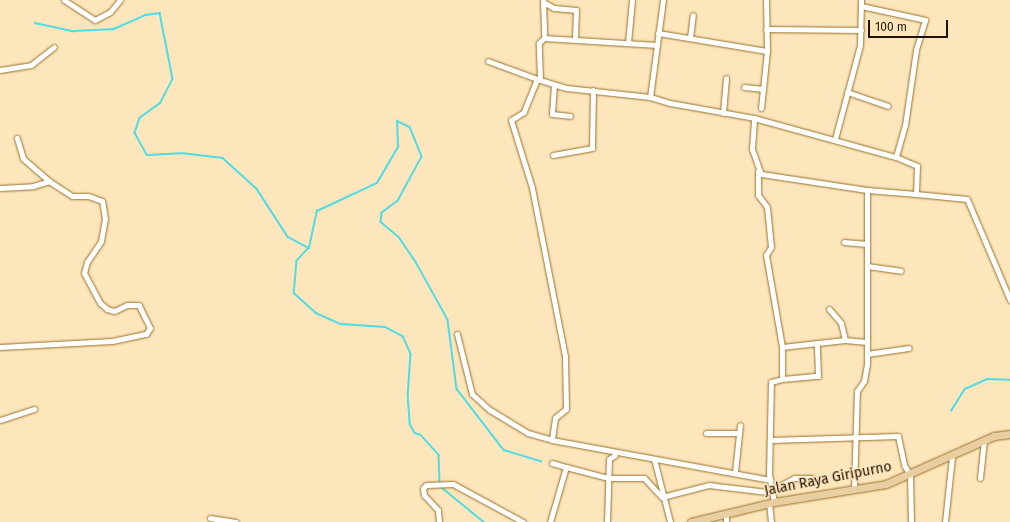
<!DOCTYPE html>
<style>
body{margin:0}
#map{position:relative;width:1010px;height:522px;overflow:hidden;background:#fee6bc;font-family:"Fira Sans",sans-serif}
div>[style]{position:absolute}
[style*='--x']{left:calc(var(--x)*1px);top:calc(var(--y)*1px);width:calc(var(--w)*1px);rotate:calc(var(--a)*1deg)}
.stream>*{height:1.5px;margin:-0.75px;padding:0 0.75px;transform-origin:0.75px;border-radius:0.75px;background:#4fdce4}
.roads{filter:drop-shadow(0 0 1px #977229) drop-shadow(0 0 1px #977229)}
.minor>*{height:5px;margin:-2.5px;padding:0 2.5px;transform-origin:2.5px;border-radius:2.5px;background:#fff}
.major>*{height:7px;margin:-3.5px;padding:0 3.5px;transform-origin:3.5px;border-radius:3.5px;background:#e8cea0}
span{translate:-50% -50%;white-space:nowrap;text-align:center;line-height:1.15;-webkit-text-stroke:3px #fee6bc;paint-order:stroke}
.street-label{font-size:14px;color:#1e1200}
.scale{position:absolute;left:868px;top:20px;width:80px;height:18px;box-sizing:border-box;border:2px solid #1e1200;border-top:0;padding-left:5px;font-size:12px;line-height:14px;white-space:nowrap;color:#1e1200;-webkit-text-stroke:3px #fee6bc;paint-order:stroke}
</style>
<div id="map">
<div class="stream">
<i style="--x:35;--y:23;--w:40;--a:12"></i>
<i style="--x:74;--y:31;--w:40;--a:-2.9"></i>
<i style="--x:114;--y:29;--w:35;--a:-24"></i>
<i style="--x:146;--y:15;--w:14;--a:-8"></i>
<i style="--x:160;--y:13;--w:67;--a:78.9"></i>
<i style="--x:173;--y:79;--w:27;--a:117"></i>
<i style="--x:161;--y:103;--w:26;--a:144"></i>
<i style="--x:140;--y:118;--w:16;--a:108"></i>
<i style="--x:135;--y:133;--w:25;--a:61"></i>
<i style="--x:147;--y:155;--w:34;--a:-3"></i>
<i style="--x:181;--y:153;--w:42;--a:6.8"></i>
<i style="--x:223;--y:158;--w:46;--a:42.4"></i>
<i style="--x:257;--y:189;--w:57;--a:57.1"></i>
<i style="--x:288;--y:237;--w:24;--a:28"></i>
<i style="--x:309;--y:248;--w:38;--a:-78"></i>
<i style="--x:317;--y:211;--w:66;--a:-25"></i>
<i style="--x:377;--y:183;--w:42;--a:-59.7"></i>
<i style="--x:398;--y:147;--w:26;--a:-92"></i>
<i style="--x:397;--y:121;--w:14;--a:25"></i>
<i style="--x:410;--y:127;--w:32;--a:68"></i>
<i style="--x:422;--y:157;--w:50;--a:118.6"></i>
<i style="--x:398;--y:201;--w:20;--a:143"></i>
<i style="--x:382;--y:213;--w:9;--a:96"></i>
<i style="--x:381;--y:222;--w:23;--a:40"></i>
<i style="--x:399;--y:237;--w:30;--a:56"></i>
<i style="--x:416;--y:262;--w:66;--a:61.1"></i>
<i style="--x:448;--y:320;--w:70;--a:82.6"></i>
<i style="--x:457;--y:389;--w:77;--a:52.4"></i>
<i style="--x:504;--y:450;--w:39;--a:17"></i>
<i style="--x:309;--y:248;--w:18;--a:133"></i>
<i style="--x:297;--y:261;--w:32;--a:95"></i>
<i style="--x:294;--y:293;--w:30;--a:42"></i>
<i style="--x:316;--y:313;--w:27;--a:24"></i>
<i style="--x:341;--y:324;--w:44;--a:3.9"></i>
<i style="--x:385;--y:327;--w:20;--a:27"></i>
<i style="--x:403;--y:336;--w:20;--a:66"></i>
<i style="--x:411;--y:354;--w:39;--a:94"></i>
<i style="--x:408;--y:393;--w:31;--a:86"></i>
<i style="--x:410;--y:424;--w:10;--a:61"></i>
<i style="--x:415;--y:433;--w:6;--a:18"></i>
<i style="--x:421;--y:435;--w:27;--a:48"></i>
<i style="--x:439;--y:455;--w:31;--a:88"></i>
<i style="--x:440;--y:486;--w:57;--a:39.3"></i>
<i style="--x:951;--y:411;--w:26;--a:-58"></i>
<i style="--x:965;--y:389;--w:24;--a:-24"></i>
<i style="--x:987;--y:379;--w:23;--a:2"></i>
</div>
<div class="roads">
<div class="minor">
<i style="--x:64;--y:0;--w:37;--a:33"></i>
<i style="--x:95;--y:20;--w:17;--a:-28"></i>
<i style="--x:110;--y:12;--w:16;--a:-50"></i>
<i style="--x:663;--y:0;--w:98;--a:97.6"></i>
<i style="--x:650;--y:97;--w:21;--a:17"></i>
<i style="--x:670;--y:103;--w:85;--a:10.1"></i>
<i style="--x:543;--y:1;--w:37;--a:88"></i>
<i style="--x:543;--y:2;--w:13;--a:29"></i>
<i style="--x:554;--y:8;--w:22;--a:5"></i>
<i style="--x:576;--y:10;--w:28;--a:92"></i>
<i style="--x:861;--y:6;--w:66;--a:12.3"></i>
<i style="--x:925;--y:20;--w:31;--a:107"></i>
<i style="--x:916;--y:50;--w:76;--a:98.3"></i>
<i style="--x:905;--y:125;--w:33;--a:106"></i>
<i style="--x:766;--y:29;--w:95;--a:0.6"></i>
<i style="--x:658;--y:33;--w:110;--a:9.4"></i>
<i style="--x:690;--y:38;--w:23;--a:-83"></i>
<i style="--x:628;--y:43;--w:43;--a:-84.7"></i>
<i style="--x:488;--y:61;--w:52;--a:20.2"></i>
<i style="--x:0;--y:70;--w:31;--a:-9"></i>
<i style="--x:31;--y:65;--w:29;--a:-38"></i>
<i style="--x:540;--y:80;--w:37;--a:-92"></i>
<i style="--x:539;--y:43;--w:7;--a:-45"></i>
<i style="--x:544;--y:38;--w:113;--a:3.5"></i>
<i style="--x:554;--y:85;--w:29;--a:94"></i>
<i style="--x:552;--y:114;--w:18;--a:6"></i>
<i style="--x:744;--y:87;--w:19;--a:6"></i>
<i style="--x:847;--y:92;--w:43;--a:18.9"></i>
<i style="--x:650;--y:97;--w:84;--a:-173.9"></i>
<i style="--x:566;--y:88;--w:30;--a:-163"></i>
<i style="--x:537;--y:79;--w:35;--a:112"></i>
<i style="--x:524;--y:112;--w:15;--a:148"></i>
<i style="--x:511;--y:120;--w:71;--a:72.8"></i>
<i style="--x:532;--y:188;--w:171;--a:78.9"></i>
<i style="--x:565;--y:356;--w:53;--a:88.9"></i>
<i style="--x:566;--y:409;--w:14;--a:141"></i>
<i style="--x:555;--y:418;--w:22;--a:98"></i>
<i style="--x:552;--y:440;--w:222;--a:10.4"></i>
<i style="--x:761;--y:108;--w:57;--a:-84"></i>
<i style="--x:767;--y:51;--w:51;--a:-91.1"></i>
<i style="--x:723;--y:113;--w:35;--a:-85"></i>
<i style="--x:835;--y:139;--w:97;--a:-75.1"></i>
<i style="--x:860;--y:45;--w:45;--a:-88.7"></i>
<i style="--x:553;--y:155;--w:40;--a:-10"></i>
<i style="--x:592;--y:148;--w:58;--a:-89"></i>
<i style="--x:758;--y:171;--w:24;--a:90"></i>
<i style="--x:758;--y:195;--w:15;--a:53"></i>
<i style="--x:767;--y:207;--w:40;--a:84.3"></i>
<i style="--x:771;--y:247;--w:9;--a:122"></i>
<i style="--x:766;--y:255;--w:93;--a:80.1"></i>
<i style="--x:782;--y:347;--w:63;--a:-6.3"></i>
<i style="--x:845;--y:340;--w:22;--a:5"></i>
<i style="--x:0;--y:188;--w:33;--a:-3"></i>
<i style="--x:33;--y:186;--w:17;--a:-17"></i>
<i style="--x:49;--y:181;--w:35;--a:-139"></i>
<i style="--x:23;--y:158;--w:21;--a:-107"></i>
<i style="--x:916;--y:194;--w:49;--a:-175.3"></i>
<i style="--x:867;--y:190;--w:107;--a:-171.4"></i>
<i style="--x:761;--y:174;--w:27;--a:-110"></i>
<i style="--x:752;--y:149;--w:31;--a:-86"></i>
<i style="--x:754;--y:118;--w:147;--a:15.4"></i>
<i style="--x:896;--y:157;--w:23;--a:23"></i>
<i style="--x:917;--y:166;--w:28;--a:92"></i>
<i style="--x:916;--y:194;--w:51;--a:5.6"></i>
<i style="--x:967;--y:199;--w:110;--a:66.9"></i>
<i style="--x:844;--y:242;--w:23;--a:5"></i>
<i style="--x:867;--y:266;--w:34;--a:8"></i>
<i style="--x:829;--y:309;--w:18;--a:49"></i>
<i style="--x:841;--y:323;--w:17;--a:77"></i>
<i style="--x:457;--y:334;--w:62;--a:76"></i>
<i style="--x:472;--y:394;--w:24;--a:42"></i>
<i style="--x:490;--y:410;--w:44;--a:31.2"></i>
<i style="--x:528;--y:433;--w:25;--a:16"></i>
<i style="--x:0;--y:347;--w:112;--a:-3.1"></i>
<i style="--x:112;--y:341;--w:35;--a:-12"></i>
<i style="--x:146;--y:334;--w:7;--a:-56"></i>
<i style="--x:150;--y:328;--w:25;--a:-116"></i>
<i style="--x:139;--y:305;--w:12;--a:180"></i>
<i style="--x:127;--y:305;--w:14;--a:155"></i>
<i style="--x:114;--y:311;--w:7;--a:-164"></i>
<i style="--x:107;--y:309;--w:9;--a:-139"></i>
<i style="--x:100;--y:303;--w:34;--a:-118"></i>
<i style="--x:84;--y:273;--w:11;--a:-75"></i>
<i style="--x:87;--y:262;--w:25;--a:-56"></i>
<i style="--x:101;--y:241;--w:22;--a:-80"></i>
<i style="--x:105;--y:219;--w:18;--a:-99"></i>
<i style="--x:102;--y:201;--w:15;--a:-160"></i>
<i style="--x:88;--y:196;--w:16;--a:180"></i>
<i style="--x:72;--y:196;--w:27;--a:-147"></i>
<i style="--x:867;--y:354;--w:42;--a:-8.1"></i>
<i style="--x:782;--y:379;--w:36;--a:-5"></i>
<i style="--x:818;--y:376;--w:33;--a:-92"></i>
<i style="--x:0;--y:420;--w:36;--a:-18"></i>
<i style="--x:706;--y:433;--w:33;--a:0"></i>
<i style="--x:770;--y:440;--w:128;--a:-1.8"></i>
<i style="--x:898;--y:436;--w:30;--a:78"></i>
<i style="--x:904;--y:465;--w:12;--a:59"></i>
<i style="--x:910;--y:475;--w:47;--a:88.8"></i>
<i style="--x:654;--y:459;--w:65;--a:75.7"></i>
<i style="--x:552;--y:463;--w:15;--a:16"></i>
<i style="--x:735;--y:472;--w:47;--a:-83.9"></i>
<i style="--x:980;--y:478;--w:38;--a:-84"></i>
<i style="--x:854;--y:490;--w:99;--a:-88.3"></i>
<i style="--x:857;--y:391;--w:12;--a:-55"></i>
<i style="--x:864;--y:381;--w:17;--a:-80"></i>
<i style="--x:867;--y:364;--w:174;--a:-90"></i>
<i style="--x:774;--y:502;--w:27;--a:-100"></i>
<i style="--x:769;--y:475;--w:93;--a:-88.8"></i>
<i style="--x:771;--y:382;--w:11;--a:-15"></i>
<i style="--x:782;--y:379;--w:32;--a:-90"></i>
<i style="--x:769;--y:503;--w:19;--a:84"></i>
<i style="--x:210;--y:518;--w:26;--a:9"></i>
<i style="--x:439;--y:522;--w:12;--a:-95"></i>
<i style="--x:438;--y:510;--w:21;--a:-133"></i>
<i style="--x:424;--y:495;--w:7;--a:-98"></i>
<i style="--x:423;--y:488;--w:4;--a:-45"></i>
<i style="--x:426;--y:485;--w:27;--a:-2"></i>
<i style="--x:453;--y:484;--w:80;--a:28.5"></i>
<i style="--x:550;--y:522;--w:57;--a:-73.8"></i>
<i style="--x:566;--y:467;--w:43;--a:14.7"></i>
<i style="--x:608;--y:478;--w:36;--a:0"></i>
<i style="--x:644;--y:478;--w:26;--a:47"></i>
<i style="--x:662;--y:497;--w:49;--a:-14.3"></i>
<i style="--x:709;--y:485;--w:59;--a:6.8"></i>
<i style="--x:768;--y:492;--w:30;--a:-28"></i>
<i style="--x:794;--y:478;--w:18;--a:0"></i>
<i style="--x:607;--y:522;--w:63;--a:-88.2"></i>
<i style="--x:609;--y:459;--w:7;--a:-34"></i>
<i style="--x:726;--y:522;--w:9;--a:-90"></i>
<i style="--x:945;--y:522;--w:66;--a:-83.9"></i>
</div>
<div class="major">
<i style="--x:691;--y:522;--w:85;--a:-13.5"></i>
<i style="--x:774;--y:502;--w:113;--a:-9.1"></i>
<i style="--x:886;--y:484;--w:118;--a:-24"></i>
<i style="--x:994;--y:436;--w:16;--a:-7"></i>
</div>
</div>
<div class="street-label">
<span style="left:828px;top:479px;rotate:-11deg">Jalan Raya Giripurno</span>
</div>
<div class="scale">100 m</div>
</div>
